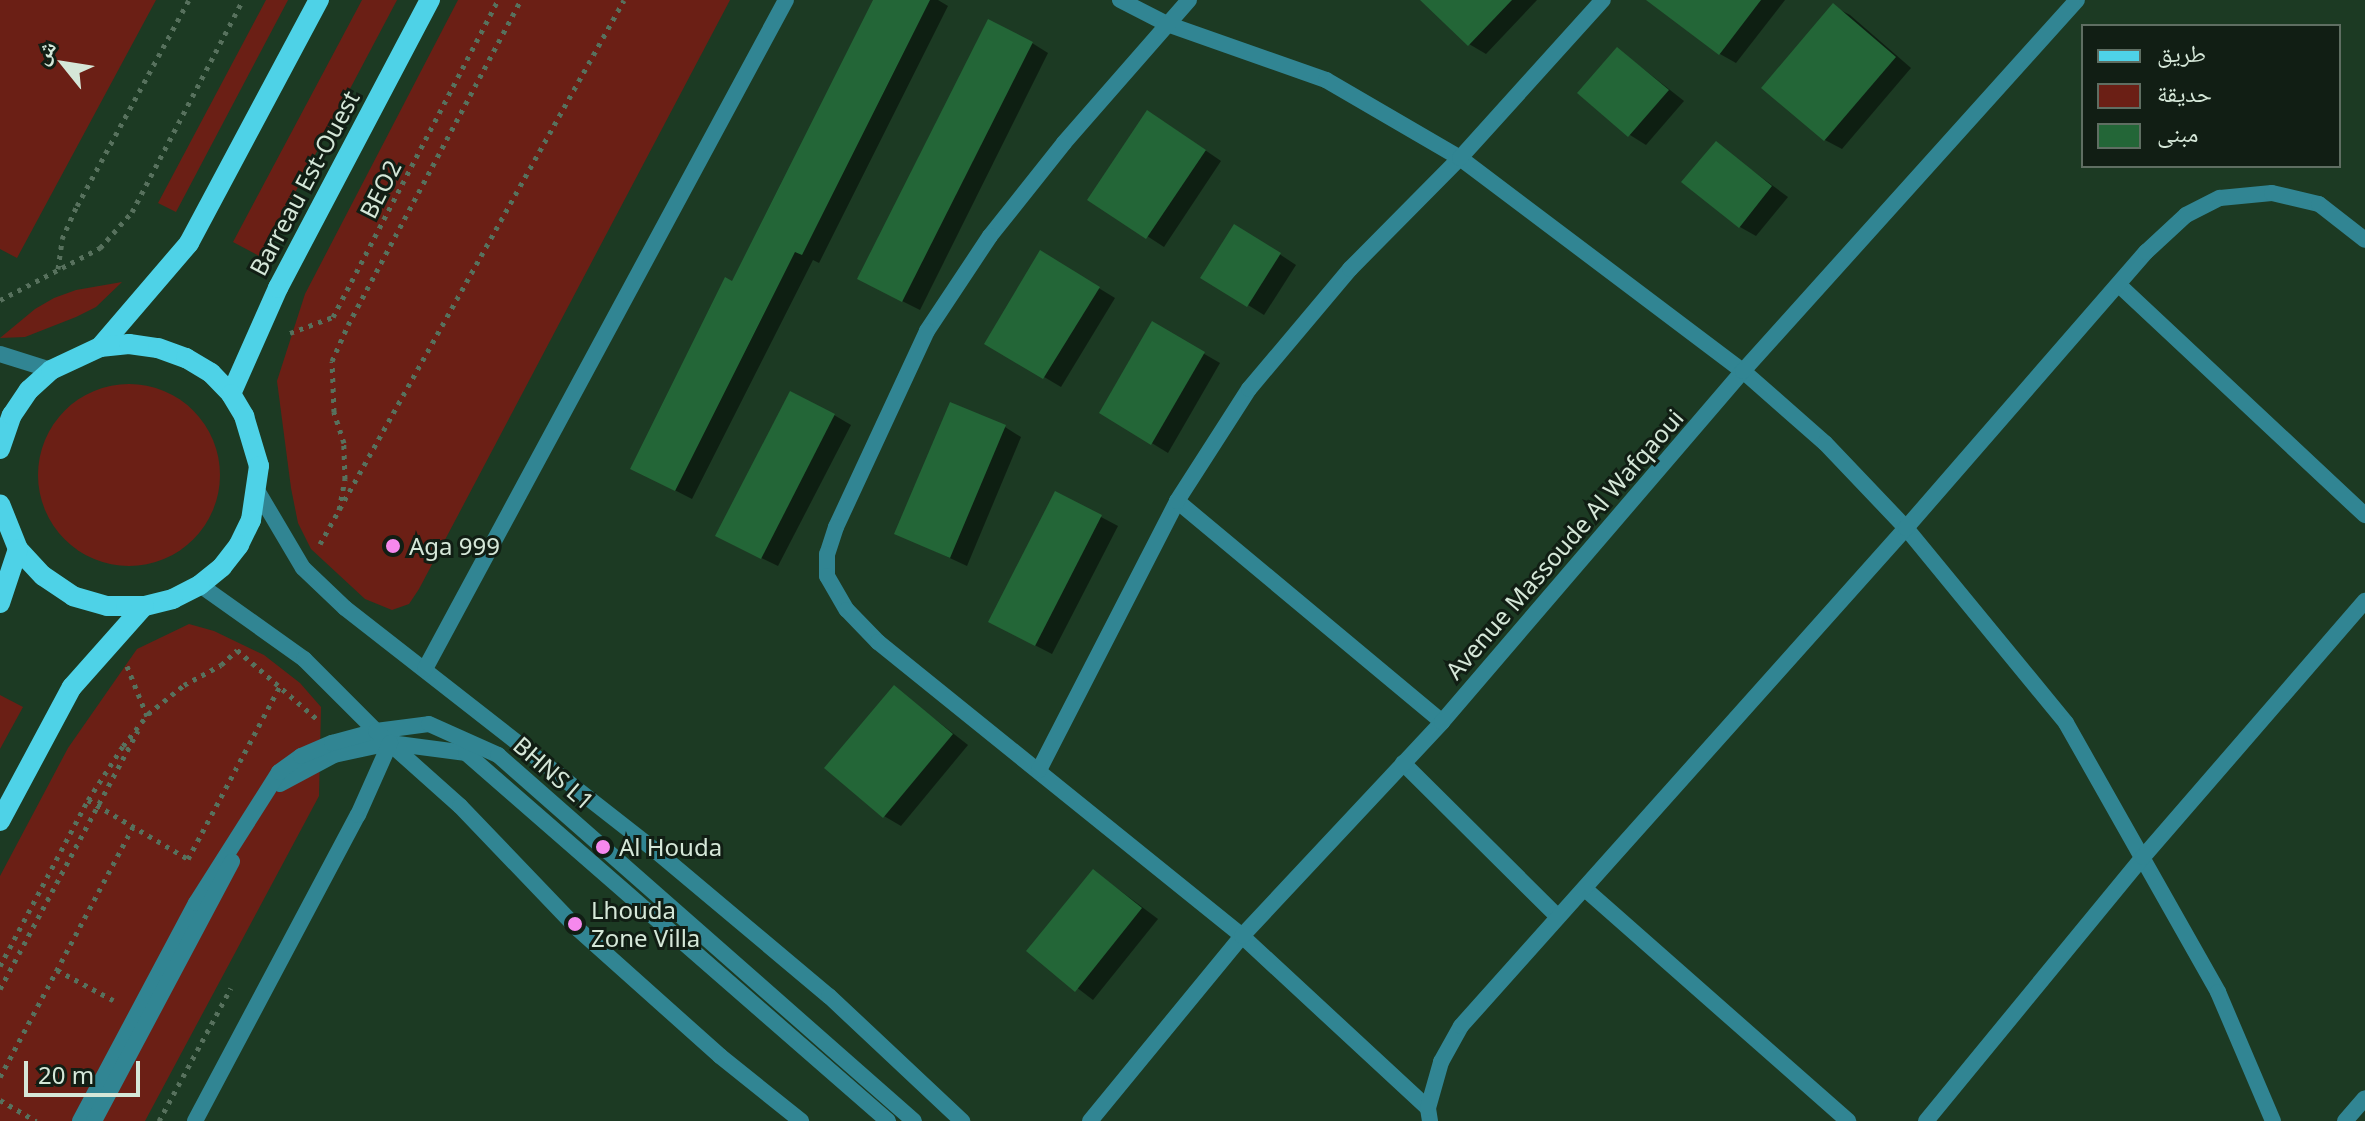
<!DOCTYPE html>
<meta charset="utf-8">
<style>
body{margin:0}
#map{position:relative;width:2365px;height:1121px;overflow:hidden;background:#1c3a23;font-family:"Noto Sans","Noto Naskh Arabic",sans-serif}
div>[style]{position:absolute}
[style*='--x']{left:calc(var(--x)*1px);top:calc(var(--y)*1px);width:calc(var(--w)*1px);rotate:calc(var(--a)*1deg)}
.green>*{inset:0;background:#6b1f15}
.round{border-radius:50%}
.shadow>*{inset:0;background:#0007}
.building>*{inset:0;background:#236637}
.path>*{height:5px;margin-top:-2.5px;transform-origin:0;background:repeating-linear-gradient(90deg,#57715d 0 4px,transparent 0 10px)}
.service>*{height:16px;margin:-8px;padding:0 8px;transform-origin:8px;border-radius:8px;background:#318593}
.minor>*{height:16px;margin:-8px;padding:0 8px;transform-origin:8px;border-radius:8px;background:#318593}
.primary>*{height:20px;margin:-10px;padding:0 10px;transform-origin:10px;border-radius:10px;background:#4ed2e7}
.dots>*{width:22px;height:22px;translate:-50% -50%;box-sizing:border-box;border:4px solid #111e14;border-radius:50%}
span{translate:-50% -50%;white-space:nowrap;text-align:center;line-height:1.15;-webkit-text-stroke:6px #111e14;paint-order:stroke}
.street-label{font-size:24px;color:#d5e7d8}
.poi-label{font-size:24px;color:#d5e7d8}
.left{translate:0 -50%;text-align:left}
.legend{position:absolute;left:2081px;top:24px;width:260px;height:144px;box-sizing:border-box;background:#111e14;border:2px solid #5f6e62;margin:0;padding:10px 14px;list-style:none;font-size:24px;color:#d5e7d8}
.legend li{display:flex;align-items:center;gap:16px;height:40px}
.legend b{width:40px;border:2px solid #5f6e62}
.north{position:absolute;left:24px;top:24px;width:80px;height:80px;-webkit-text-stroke:6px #111e14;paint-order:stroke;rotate:300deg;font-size:22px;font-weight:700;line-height:32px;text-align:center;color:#d5e7d8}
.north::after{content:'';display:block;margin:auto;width:28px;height:36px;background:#d5e7d8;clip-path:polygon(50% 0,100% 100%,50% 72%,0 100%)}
.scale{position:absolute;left:24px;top:1061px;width:116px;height:36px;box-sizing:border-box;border:4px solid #d5e7d8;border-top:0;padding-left:10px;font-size:24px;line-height:28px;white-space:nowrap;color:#d5e7d8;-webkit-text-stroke:6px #111e14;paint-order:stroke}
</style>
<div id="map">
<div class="green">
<i style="clip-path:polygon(0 0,156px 0,17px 258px,0 249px)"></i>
<i style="clip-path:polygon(266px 0,288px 0,176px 212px,158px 203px)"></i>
<i style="clip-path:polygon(362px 0,397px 0,261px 257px,233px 242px)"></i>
<i style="clip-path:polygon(458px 0,730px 0,419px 589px,409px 604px,392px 610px,365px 599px,311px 549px,298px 523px,291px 488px,277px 381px,305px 294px)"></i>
<i style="clip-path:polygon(122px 282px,96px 307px,76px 317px,25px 337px,0 338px,35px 309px,54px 298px,76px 290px)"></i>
<i class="round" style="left:38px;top:384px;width:182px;height:182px"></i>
<i style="clip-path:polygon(189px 624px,214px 631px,264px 655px,300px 683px,321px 707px,319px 796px,145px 1121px,0 1121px,0 876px,68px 748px,137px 649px)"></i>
<i style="clip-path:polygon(0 695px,23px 707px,0 749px)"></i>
</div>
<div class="shadow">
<i style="clip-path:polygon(876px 0,938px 0,948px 6px,819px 263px,813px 260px,692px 499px,649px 477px,733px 284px)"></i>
<i style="clip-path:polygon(1445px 0,1537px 0,1486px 54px,1469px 44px)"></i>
<i style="clip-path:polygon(1660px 0,1785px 0,1736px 63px,1720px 54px)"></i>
<i style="clip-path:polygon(1833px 6px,1850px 15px,1911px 68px,1842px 149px,1825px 140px)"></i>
<i style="clip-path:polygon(1032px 43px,1048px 53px,920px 310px,876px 288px)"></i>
<i style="clip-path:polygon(1618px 49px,1684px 101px,1646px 145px,1630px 135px)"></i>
<i style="clip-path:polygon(1164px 122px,1221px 161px,1164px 247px,1090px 199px)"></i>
<i style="clip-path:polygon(1716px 144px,1788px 197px,1756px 236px,1740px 227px)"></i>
<i style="clip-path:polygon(1252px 236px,1296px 265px,1264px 315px,1248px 305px)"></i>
<i style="clip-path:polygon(1041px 253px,1115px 298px,1061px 387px,987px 343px)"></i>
<i style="clip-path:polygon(1152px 324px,1220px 363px,1168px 453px,1101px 412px)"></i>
<i style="clip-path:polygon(834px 415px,851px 425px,778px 566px,734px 545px)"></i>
<i style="clip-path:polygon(1005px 427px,1021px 437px,967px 566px,896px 533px)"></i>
<i style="clip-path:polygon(1056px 493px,1118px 526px,1052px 654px,1007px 631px)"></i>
<i style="clip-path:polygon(895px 688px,968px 745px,901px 826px,884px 816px)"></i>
<i style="clip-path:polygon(1094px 871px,1158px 919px,1093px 1000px,1029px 951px)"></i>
</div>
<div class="building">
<i style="clip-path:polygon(873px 0,930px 0,802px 255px,795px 252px,675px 491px,630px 469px,725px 277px,732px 281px)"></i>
<i style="clip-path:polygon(1420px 0,1512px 0,1468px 46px)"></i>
<i style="clip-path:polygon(1646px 0,1761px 0,1719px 55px)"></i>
<i style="clip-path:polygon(1833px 3px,1896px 57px,1824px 141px,1761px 88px)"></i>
<i style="clip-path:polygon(988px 19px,1033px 42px,902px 302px,857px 279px)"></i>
<i style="clip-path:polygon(1617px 47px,1669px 90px,1628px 137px,1577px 93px)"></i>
<i style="clip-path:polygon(1147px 110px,1206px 150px,1146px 239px,1087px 200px)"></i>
<i style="clip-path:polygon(1716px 141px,1772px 186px,1739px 228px,1681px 182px)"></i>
<i style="clip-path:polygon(1234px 224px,1281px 253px,1247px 307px,1200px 278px)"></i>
<i style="clip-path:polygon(1040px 250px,1100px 287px,1043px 379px,984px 344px)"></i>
<i style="clip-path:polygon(1152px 321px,1205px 352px,1151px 445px,1099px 413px)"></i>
<i style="clip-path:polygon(790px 391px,835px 414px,761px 559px,715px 536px)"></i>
<i style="clip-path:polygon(950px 402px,1006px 425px,950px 558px,894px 534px)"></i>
<i style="clip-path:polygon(1055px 491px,1102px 515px,1035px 646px,988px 622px)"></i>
<i style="clip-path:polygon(894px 685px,953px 734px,883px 818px,824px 768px)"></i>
<i style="clip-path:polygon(1093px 869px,1142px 908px,1075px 992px,1026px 951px)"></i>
</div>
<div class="path">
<i style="--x:58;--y:269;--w:30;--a:-82"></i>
<i style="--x:62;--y:239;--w:36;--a:-66"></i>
<i style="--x:77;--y:206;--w:234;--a:-61.5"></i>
<i style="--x:0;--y:300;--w:113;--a:-27.5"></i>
<i style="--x:100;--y:248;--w:48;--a:-48.4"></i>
<i style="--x:132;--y:212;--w:239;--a:-62.4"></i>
<i style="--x:290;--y:333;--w:46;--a:-20.4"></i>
<i style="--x:333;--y:317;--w:357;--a:-62.5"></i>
<i style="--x:339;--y:510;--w:32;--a:-79"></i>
<i style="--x:345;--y:479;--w:36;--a:-92"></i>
<i style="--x:344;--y:443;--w:33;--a:-108"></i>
<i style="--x:334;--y:412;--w:51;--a:-92.2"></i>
<i style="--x:332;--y:361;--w:39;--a:-66"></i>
<i style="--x:348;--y:325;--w:368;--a:-62"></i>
<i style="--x:320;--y:544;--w:623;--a:-60.8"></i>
<i style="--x:127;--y:666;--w:54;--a:68.2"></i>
<i style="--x:88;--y:800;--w:116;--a:30.5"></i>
<i style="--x:188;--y:859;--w:198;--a:-62"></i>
<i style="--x:0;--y:966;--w:188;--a:-62.1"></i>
<i style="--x:88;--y:800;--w:64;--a:-57.1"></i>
<i style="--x:123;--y:746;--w:41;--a:-52"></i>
<i style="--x:148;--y:714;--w:46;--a:-38.9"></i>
<i style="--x:184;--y:685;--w:42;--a:-28.4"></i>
<i style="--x:221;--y:665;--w:22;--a:-43"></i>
<i style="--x:237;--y:650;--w:107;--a:40.8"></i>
<i style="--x:57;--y:970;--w:64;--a:28.2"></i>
<i style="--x:0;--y:989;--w:293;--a:-61.9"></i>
<i style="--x:0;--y:1077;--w:283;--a:-62"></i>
<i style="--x:0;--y:1100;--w:42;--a:30.3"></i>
<i style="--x:159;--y:1121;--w:151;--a:-61.6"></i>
</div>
<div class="service">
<i style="--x:280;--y:784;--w:61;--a:-28.2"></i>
<i style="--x:334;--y:755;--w:57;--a:-12.1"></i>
<i style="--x:390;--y:743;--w:77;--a:7.5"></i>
<i style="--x:466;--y:753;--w:560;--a:41.09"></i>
<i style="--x:80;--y:1121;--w:247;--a:-62"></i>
<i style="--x:196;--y:903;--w:155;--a:-57.6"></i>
<i style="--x:279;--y:772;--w:27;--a:-36"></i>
<i style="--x:301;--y:756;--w:34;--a:-23"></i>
<i style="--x:332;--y:743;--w:46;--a:-15.3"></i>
<i style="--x:376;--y:731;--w:53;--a:-7.5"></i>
<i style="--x:429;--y:724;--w:76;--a:24.2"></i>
<i style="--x:498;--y:755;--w:554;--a:41.34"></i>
<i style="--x:94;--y:1121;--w:294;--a:-62"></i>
</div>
<div class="minor">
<i style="--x:1120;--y:0;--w:53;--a:27.1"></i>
<i style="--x:1167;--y:24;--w:169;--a:19.4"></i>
<i style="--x:1326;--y:80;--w:155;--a:30.2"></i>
<i style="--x:1460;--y:158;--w:354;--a:37"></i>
<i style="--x:1743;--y:371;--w:109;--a:41.3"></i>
<i style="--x:1825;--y:443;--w:117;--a:46.4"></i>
<i style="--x:1906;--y:528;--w:252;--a:50.6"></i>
<i style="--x:2066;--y:723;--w:309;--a:60.5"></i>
<i style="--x:2218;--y:992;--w:140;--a:66.9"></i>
<i style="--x:1189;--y:0;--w:190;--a:131.2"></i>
<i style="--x:1064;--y:143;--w:119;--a:128.5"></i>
<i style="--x:990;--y:236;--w:114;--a:123.6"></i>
<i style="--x:927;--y:331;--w:216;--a:114.9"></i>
<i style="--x:836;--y:527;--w:28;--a:108"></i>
<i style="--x:827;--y:554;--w:22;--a:90"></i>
<i style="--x:827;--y:576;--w:39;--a:60"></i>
<i style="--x:847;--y:610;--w:45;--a:45.9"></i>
<i style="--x:878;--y:642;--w:468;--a:38.9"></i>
<i style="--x:1242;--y:936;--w:253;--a:42.8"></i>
<i style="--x:2119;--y:285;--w:337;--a:43.1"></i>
<i style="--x:0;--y:354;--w:53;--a:17.4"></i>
<i style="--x:258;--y:492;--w:88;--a:59.4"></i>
<i style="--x:303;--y:568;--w:58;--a:43.6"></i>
<i style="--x:345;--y:608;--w:395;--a:38"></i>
<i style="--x:656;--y:851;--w:226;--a:40"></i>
<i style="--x:829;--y:996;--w:183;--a:43.2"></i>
<i style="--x:1177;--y:501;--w:345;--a:39.8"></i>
<i style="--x:200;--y:585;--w:128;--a:35.4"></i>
<i style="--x:304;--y:659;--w:102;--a:45"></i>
<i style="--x:376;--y:731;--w:113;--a:41.8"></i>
<i style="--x:460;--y:806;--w:170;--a:46.2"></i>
<i style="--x:578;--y:929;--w:191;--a:41.8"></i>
<i style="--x:720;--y:1056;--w:104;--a:38.7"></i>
<i style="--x:425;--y:669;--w:760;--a:-61.65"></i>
<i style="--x:1403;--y:763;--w:218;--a:44.8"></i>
<i style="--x:1039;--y:770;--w:302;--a:-62.8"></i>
<i style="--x:1177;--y:501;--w:133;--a:-57.3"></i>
<i style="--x:1249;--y:389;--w:157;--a:-49.9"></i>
<i style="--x:1350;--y:269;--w:156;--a:-45.3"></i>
<i style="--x:1460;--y:158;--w:213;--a:-47.9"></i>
<i style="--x:1585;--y:889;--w:351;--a:41.4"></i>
<i style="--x:195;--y:1121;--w:347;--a:-62"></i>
<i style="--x:358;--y:815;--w:79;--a:-66"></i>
<i style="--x:1090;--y:1121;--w:239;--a:-50.6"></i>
<i style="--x:1242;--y:936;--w:293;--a:-46.9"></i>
<i style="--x:1442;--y:722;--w:462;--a:-49.4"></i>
<i style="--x:1743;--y:371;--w:499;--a:-48"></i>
<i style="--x:1430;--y:1121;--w:13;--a:-99"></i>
<i style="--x:1428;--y:1108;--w:48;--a:-74.2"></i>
<i style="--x:1441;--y:1062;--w:41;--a:-60.9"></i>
<i style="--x:1461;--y:1026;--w:668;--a:-48.22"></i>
<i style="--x:1906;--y:528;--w:366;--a:-49"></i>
<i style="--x:2146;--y:252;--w:54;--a:-42.8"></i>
<i style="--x:2186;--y:215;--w:38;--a:-27"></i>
<i style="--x:2220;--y:198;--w:52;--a:-5.5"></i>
<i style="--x:2272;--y:193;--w:48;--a:13.2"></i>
<i style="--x:2319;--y:204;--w:58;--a:38"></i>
<i style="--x:1926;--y:1121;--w:342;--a:-50.6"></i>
<i style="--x:2143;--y:857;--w:339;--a:-49.1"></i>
<i style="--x:2345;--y:1121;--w:30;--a:-49"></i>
</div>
<div class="primary">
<i style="--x:100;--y:347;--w:137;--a:-49.4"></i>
<i style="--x:189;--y:243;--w:276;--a:-61.9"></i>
<i style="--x:231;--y:394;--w:116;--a:-66.1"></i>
<i style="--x:278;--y:288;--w:326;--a:-62.2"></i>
<i style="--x:0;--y:449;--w:36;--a:-71"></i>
<i style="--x:12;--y:415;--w:30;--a:-56"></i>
<i style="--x:29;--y:390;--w:30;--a:-42"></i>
<i style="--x:51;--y:370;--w:54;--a:-25.1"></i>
<i style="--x:100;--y:347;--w:29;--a:-6"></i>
<i style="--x:129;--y:344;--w:29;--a:8"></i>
<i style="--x:158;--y:348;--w:30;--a:20"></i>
<i style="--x:186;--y:358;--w:29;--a:31"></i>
<i style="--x:211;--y:373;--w:29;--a:46"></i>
<i style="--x:231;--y:394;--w:26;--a:59"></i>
<i style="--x:244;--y:416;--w:52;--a:73.3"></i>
<i style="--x:259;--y:466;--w:55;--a:98.4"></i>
<i style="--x:251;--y:520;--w:28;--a:116"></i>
<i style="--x:239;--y:545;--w:28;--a:128"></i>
<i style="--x:222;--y:567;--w:28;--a:141"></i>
<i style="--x:200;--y:585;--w:30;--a:153"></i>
<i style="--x:173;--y:599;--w:30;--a:166"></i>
<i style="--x:144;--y:606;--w:37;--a:180"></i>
<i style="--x:107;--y:606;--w:35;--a:-164"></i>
<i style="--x:73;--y:596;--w:36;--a:-146"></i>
<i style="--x:43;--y:576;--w:37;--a:-133"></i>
<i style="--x:18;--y:549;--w:48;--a:-111.8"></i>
<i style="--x:0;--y:603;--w:57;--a:-71.6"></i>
<i style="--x:0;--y:821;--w:152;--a:-61.8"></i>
<i style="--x:72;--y:687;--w:108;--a:-48.4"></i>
</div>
<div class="dots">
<i style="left:393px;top:546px;background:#f688ed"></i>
<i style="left:603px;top:847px;background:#f688ed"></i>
<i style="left:575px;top:924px;background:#f688ed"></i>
</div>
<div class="street-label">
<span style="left:304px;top:183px;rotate:-62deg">Barreau Est-Ouest</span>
<span style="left:380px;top:189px;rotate:-63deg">BEO2</span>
<span style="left:1564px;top:544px;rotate:-49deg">Avenue Massoude Al Wafqaoui</span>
<span style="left:554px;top:773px;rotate:41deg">BHNS L1</span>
</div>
<div class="poi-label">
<span class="left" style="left:409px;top:546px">Aga 999</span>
<span class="left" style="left:619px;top:847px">Al Houda</span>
<span class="left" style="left:591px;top:924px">Lhouda<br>Zone Villa</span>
</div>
<ul class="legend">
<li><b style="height:10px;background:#4ed2e7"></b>طريق</li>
<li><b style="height:22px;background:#6b1f15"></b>حديقة</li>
<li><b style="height:22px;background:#236637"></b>مبنى</li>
</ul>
<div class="north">ش</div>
<div class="scale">20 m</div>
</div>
